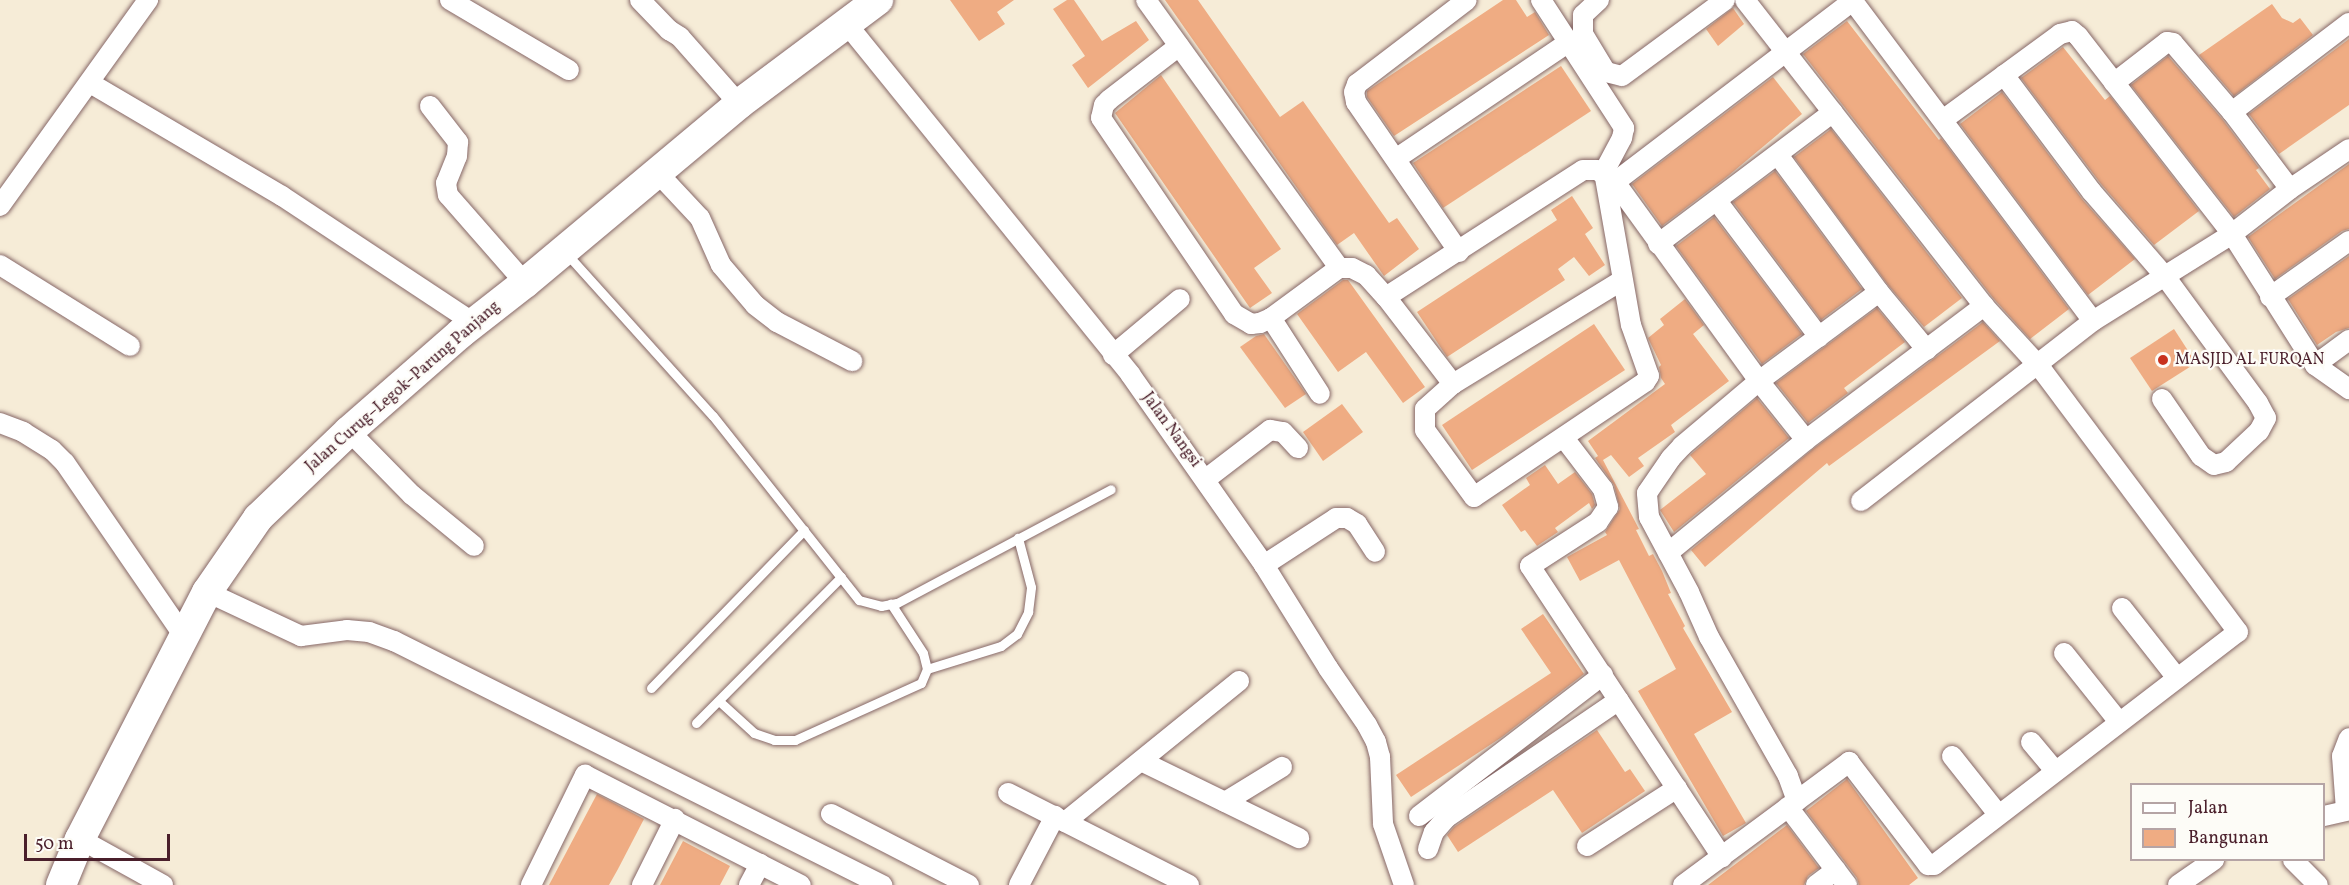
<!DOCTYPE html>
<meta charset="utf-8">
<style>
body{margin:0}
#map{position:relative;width:2349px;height:885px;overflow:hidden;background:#f6ecd7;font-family:Vollkorn,serif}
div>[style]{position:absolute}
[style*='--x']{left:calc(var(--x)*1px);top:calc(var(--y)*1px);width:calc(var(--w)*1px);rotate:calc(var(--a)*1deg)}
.building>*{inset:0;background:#efac83}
.roads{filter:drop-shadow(0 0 2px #866767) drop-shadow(0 0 2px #866767)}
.service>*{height:9px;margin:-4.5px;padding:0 4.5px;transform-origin:4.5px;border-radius:4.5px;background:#fff}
.minor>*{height:20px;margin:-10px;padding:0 10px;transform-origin:10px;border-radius:10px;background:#fff}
.primary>*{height:30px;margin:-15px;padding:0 15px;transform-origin:15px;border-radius:15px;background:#fff}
.dots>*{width:16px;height:16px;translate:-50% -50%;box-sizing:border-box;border:3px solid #fdfcf7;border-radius:50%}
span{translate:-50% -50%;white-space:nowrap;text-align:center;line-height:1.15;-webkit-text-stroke:4.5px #fdfcf7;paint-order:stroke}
.poi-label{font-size:16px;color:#4a1f2b}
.left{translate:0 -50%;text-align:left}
.street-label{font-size:16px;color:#4a1f2b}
.legend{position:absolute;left:2130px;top:783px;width:195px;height:78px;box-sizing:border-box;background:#fdfcf7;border:2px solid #b5a4a5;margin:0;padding:8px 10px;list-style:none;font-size:18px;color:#4a1f2b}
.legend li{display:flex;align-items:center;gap:12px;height:30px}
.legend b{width:30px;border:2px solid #b5a4a5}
.scale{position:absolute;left:24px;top:834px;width:146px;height:27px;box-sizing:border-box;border:3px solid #4a1f2b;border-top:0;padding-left:8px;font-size:18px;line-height:21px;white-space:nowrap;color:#4a1f2b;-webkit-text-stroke:4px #fdfcf7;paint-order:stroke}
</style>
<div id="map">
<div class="building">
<i style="clip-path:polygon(950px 0,1014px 0,997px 12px,1005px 24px,979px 41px)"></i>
<i style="clip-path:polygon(1067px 0,1074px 0,1102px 41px,1136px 21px,1149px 40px,1088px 88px,1072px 65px,1085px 56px,1053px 9px)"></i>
<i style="clip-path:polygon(1165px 0,1198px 0,1280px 117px,1303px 101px,1389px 223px,1397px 218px,1419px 249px,1384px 276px,1354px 233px,1337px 245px)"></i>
<i style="clip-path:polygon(1503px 0,1516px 0,1527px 17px,1535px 12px,1549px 35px,1394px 136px,1367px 97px,1367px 91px)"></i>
<i style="clip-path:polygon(2272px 4px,2282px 18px,2293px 23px,2300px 18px,2313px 35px,2234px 96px,2199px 55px)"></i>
<i style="clip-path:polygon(1733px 8px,1744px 24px,1718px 46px,1706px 29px)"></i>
<i style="clip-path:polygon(1847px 21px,1939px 140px,1941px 138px,2069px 309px,2030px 339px,1993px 298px,1803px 54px)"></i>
<i style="clip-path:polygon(2349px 39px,2349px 105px,2279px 154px,2249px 114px)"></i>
<i style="clip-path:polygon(2063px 47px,2105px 100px,2110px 96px,2199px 211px,2154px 245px,2101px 184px,2021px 78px)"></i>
<i style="clip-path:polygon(2168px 56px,2223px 120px,2259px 168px,2256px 170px,2270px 189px,2234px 217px,2131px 85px)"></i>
<i style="clip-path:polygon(1561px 66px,1591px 111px,1443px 208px,1413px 163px)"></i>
<i style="clip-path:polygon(1161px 75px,1281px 249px,1254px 268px,1272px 293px,1250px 308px,1115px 113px)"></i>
<i style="clip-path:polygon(1773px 77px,1802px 114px,1728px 176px,1662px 226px,1632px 184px)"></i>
<i style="clip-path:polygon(2002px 92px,2082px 199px,2135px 259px,2088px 295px,1960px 124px)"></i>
<i style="clip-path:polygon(1831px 129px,1962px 298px,1924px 327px,1888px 285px,1794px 157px)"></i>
<i style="clip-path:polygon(2349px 164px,2349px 229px,2342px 231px,2275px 279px,2248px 237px)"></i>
<i style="clip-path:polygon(1775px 171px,1862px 289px,1821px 320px,1733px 202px)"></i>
<i style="clip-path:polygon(1572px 196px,1593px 228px,1585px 234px,1605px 265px,1589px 276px,1574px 257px,1558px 269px,1565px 280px,1447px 357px,1417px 312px,1557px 220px,1551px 210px)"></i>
<i style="clip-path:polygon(1714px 217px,1802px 334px,1762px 364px,1676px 246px)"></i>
<i style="clip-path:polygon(2349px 256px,2349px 328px,2336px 332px,2317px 345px,2288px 299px)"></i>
<i style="clip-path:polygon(1343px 280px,1348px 280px,1425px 387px,1403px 403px,1366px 352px,1338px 372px,1297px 314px)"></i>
<i style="clip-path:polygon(1685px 299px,1704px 325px,1693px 334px,1729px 381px,1671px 425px,1675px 432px,1638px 458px,1644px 466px,1629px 477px,1611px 455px,1603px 460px,1639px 529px,1636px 530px,1649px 556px,1653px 554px,1662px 571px,1671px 593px,1668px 594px,1685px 626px,1683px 628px,1732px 712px,1694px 734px,1746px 823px,1723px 836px,1638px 691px,1676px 669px,1619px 560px,1580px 581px,1567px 557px,1607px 535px,1605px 532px,1620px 509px,1614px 485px,1595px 458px,1598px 456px,1588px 441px,1665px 384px,1661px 378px,1659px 367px,1661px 365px,1648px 338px,1664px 325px,1660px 319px)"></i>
<i style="clip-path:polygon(1877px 308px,1905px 342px,1844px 388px,1848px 393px,1808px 423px,1776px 383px)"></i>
<i style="clip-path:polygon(1983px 322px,2000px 341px,1829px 466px,1827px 463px,1705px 567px,1691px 550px,1813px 449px)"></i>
<i style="clip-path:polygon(1594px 324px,1625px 370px,1472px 470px,1442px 425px)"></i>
<i style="clip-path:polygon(2174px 329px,2196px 363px,2152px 391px,2130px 358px)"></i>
<i style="clip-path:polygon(1264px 334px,1306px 394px,1285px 408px,1240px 347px,1256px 336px)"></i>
<i style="clip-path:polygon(1757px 398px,1789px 438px,1674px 532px,1660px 510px,1706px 474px,1690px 455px)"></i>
<i style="clip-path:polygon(1342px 404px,1363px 432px,1323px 461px,1303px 432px)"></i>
<i style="clip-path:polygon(1545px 465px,1558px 484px,1575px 472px,1592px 494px,1595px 505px,1592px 509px,1589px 503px,1555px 528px,1558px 532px,1537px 546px,1525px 530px,1521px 532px,1502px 505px,1530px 485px,1526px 478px)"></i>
<i style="clip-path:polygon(1543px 614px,1584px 674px,1502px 737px,1411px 797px,1396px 775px,1551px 673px,1521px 629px)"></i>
<i style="clip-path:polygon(1597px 730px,1625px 772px,1630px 769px,1645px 791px,1582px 833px,1553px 790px,1458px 852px,1447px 835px,1454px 827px)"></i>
<i style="clip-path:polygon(1847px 779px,1918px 878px,1909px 885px,1859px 885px,1857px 878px,1806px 811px)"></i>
<i style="clip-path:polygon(597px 794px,644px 819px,618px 869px,609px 885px,549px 885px)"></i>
<i style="clip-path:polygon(1787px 825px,1819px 868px,1808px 876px,1804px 885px,1708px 885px)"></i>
<i style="clip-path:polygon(683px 841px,730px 866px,720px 885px,660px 885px)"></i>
</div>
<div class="roads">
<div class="service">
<i style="--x:566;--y:253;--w:219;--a:48"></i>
<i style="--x:713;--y:416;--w:235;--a:51.6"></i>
<i style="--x:859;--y:600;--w:23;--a:15"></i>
<i style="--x:881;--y:606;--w:16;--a:-11"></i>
<i style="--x:897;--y:603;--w:242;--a:-28"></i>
<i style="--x:927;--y:669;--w:77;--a:-17.3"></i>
<i style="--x:1001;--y:646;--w:20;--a:-37"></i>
<i style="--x:1017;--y:634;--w:25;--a:-63"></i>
<i style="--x:1028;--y:612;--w:25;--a:-83"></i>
<i style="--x:1031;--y:587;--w:51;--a:-104.9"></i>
<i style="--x:651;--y:688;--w:220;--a:-45.9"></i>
<i style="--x:719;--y:701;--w:47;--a:42.4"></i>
<i style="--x:754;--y:733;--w:21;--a:19"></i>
<i style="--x:774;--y:740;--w:21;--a:0"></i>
<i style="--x:795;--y:740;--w:138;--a:-24.3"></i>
<i style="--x:921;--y:683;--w:15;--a:-67"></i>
<i style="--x:927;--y:669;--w:16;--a:-104"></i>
<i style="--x:923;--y:653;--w:59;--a:-123.1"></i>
<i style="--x:696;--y:723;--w:206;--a:-45.2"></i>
</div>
<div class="minor">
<i style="--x:450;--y:0;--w:138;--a:30.5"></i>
<i style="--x:640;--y:0;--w:42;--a:46"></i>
<i style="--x:669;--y:30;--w:13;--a:32"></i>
<i style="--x:680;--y:37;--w:89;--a:48.6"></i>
<i style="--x:1146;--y:0;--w:330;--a:54.2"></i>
<i style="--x:1541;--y:0;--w:153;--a:57"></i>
<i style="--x:1624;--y:128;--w:10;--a:101"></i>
<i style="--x:1622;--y:138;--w:38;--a:118"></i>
<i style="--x:1604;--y:172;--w:155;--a:80"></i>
<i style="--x:1631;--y:325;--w:54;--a:70.6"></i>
<i style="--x:1649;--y:376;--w:7;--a:124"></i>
<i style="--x:1645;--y:382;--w:206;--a:146.1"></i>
<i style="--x:1474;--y:497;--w:83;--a:-126.2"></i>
<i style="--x:1425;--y:430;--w:21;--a:-90"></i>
<i style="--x:1425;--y:409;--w:38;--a:-42"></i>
<i style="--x:1453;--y:384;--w:197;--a:-31.5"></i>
<i style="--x:1599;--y:0;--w:22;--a:137"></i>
<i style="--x:1583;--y:15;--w:19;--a:90"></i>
<i style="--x:1583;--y:34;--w:44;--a:58.8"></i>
<i style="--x:1606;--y:72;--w:16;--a:14"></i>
<i style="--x:1622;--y:76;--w:128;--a:-36.4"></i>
<i style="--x:1852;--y:0;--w:401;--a:53.1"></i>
<i style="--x:846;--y:23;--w:452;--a:51"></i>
<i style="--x:1130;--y:374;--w:233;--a:54.9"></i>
<i style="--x:1264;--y:565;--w:121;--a:58.1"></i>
<i style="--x:1328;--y:668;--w:69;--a:55.6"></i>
<i style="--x:1367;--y:725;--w:19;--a:62"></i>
<i style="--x:1376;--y:742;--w:16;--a:75"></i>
<i style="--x:1380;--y:757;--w:67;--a:87.4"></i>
<i style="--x:1383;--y:824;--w:65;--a:71"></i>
<i style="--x:1179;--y:46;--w:88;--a:142.4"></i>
<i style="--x:1109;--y:100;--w:7;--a:135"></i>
<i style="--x:1104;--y:105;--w:13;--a:103"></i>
<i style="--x:1101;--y:118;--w:237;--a:55.8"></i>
<i style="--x:1234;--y:314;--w:20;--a:30"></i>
<i style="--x:1251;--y:324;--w:9;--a:-6"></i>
<i style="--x:1260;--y:323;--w:12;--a:-24"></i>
<i style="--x:1271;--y:318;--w:84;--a:-36.3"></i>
<i style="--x:1339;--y:268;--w:13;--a:0"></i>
<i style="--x:1352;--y:268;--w:16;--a:27"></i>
<i style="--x:1366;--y:275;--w:30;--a:48"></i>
<i style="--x:1386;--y:297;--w:110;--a:52.4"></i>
<i style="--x:2004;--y:75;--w:146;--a:53.1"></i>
<i style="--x:2092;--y:192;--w:110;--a:49.1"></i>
<i style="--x:2164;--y:275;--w:159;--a:53.7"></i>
<i style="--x:2258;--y:403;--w:17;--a:62"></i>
<i style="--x:2266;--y:418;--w:15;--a:118"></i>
<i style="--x:2259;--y:431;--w:45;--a:136.8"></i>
<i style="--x:2226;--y:462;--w:12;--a:166"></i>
<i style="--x:2214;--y:465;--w:16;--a:-145"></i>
<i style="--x:2201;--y:456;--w:69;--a:-124.4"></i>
<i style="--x:90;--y:83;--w:223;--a:30.5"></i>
<i style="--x:282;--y:196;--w:230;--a:33.5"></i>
<i style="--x:2114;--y:83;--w:67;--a:-37.7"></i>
<i style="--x:2167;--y:42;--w:6;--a:9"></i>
<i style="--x:2173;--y:43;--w:91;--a:49.5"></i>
<i style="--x:2232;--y:112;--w:96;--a:53"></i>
<i style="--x:430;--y:106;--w:46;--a:52.1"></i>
<i style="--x:458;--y:142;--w:14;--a:94"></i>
<i style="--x:457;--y:156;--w:29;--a:112"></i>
<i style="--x:446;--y:183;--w:12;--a:81"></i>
<i style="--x:448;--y:195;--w:117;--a:48.8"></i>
<i style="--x:2232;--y:112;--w:147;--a:-37.3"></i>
<i style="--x:1944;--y:119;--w:144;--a:-36.2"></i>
<i style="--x:2060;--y:34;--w:12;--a:-14"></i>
<i style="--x:2072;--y:31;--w:8;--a:40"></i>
<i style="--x:2078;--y:36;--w:251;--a:52.1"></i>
<i style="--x:2232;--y:234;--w:155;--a:57.6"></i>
<i style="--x:2315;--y:365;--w:42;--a:-36.3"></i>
<i style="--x:1778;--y:155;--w:170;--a:53.6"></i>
<i style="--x:1879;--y:292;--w:75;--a:50.4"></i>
<i style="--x:1397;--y:158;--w:207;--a:-34"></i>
<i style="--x:656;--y:171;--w:64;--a:46.9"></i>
<i style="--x:700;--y:218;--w:51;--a:65.9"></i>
<i style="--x:721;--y:265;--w:52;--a:49.6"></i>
<i style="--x:755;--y:305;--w:28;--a:38"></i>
<i style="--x:777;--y:322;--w:85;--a:27.5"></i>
<i style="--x:1615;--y:182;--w:299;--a:-37.3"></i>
<i style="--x:1717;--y:201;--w:170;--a:53.1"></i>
<i style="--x:0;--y:206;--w:254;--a:-54.3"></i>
<i style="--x:1658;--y:244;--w:219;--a:-37"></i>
<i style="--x:1459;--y:252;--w:182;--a:-124.5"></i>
<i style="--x:1356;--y:102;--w:10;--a:-101"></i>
<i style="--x:1354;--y:92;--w:9;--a:-69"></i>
<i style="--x:1357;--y:84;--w:138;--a:-37.4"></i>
<i style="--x:0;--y:265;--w:153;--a:31.9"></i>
<i style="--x:1386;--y:297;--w:234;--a:-32.8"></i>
<i style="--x:1583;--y:170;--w:14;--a:0"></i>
<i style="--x:1597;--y:170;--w:22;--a:34"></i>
<i style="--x:1615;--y:182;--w:246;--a:54.1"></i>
<i style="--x:1759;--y:381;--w:75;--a:51.5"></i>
<i style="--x:2270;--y:297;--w:97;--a:-35.3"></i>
<i style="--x:1271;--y:318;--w:90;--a:57.2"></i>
<i style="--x:1113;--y:355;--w:87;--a:-39.9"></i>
<i style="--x:2315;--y:365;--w:42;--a:35.2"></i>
<i style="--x:0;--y:423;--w:25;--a:21"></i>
<i style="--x:23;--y:432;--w:34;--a:32"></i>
<i style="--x:52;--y:450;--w:18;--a:45"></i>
<i style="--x:65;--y:463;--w:209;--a:55.5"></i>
<i style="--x:349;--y:431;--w:90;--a:45.5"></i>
<i style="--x:412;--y:495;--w:80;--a:39.4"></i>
<i style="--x:1564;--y:438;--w:64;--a:52.6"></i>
<i style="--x:1603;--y:489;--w:19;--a:74"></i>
<i style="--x:1608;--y:507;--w:18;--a:124"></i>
<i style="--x:1598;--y:522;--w:81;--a:147.1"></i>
<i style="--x:1530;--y:566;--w:349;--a:56.6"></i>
<i style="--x:1206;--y:479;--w:81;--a:-37.4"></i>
<i style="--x:1270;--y:430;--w:13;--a:9"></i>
<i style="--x:1283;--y:432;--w:22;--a:47"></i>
<i style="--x:1861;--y:501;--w:294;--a:-37.8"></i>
<i style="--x:2093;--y:321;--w:164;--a:-32"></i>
<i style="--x:2232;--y:234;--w:73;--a:-37.8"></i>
<i style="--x:2290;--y:189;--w:71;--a:-34.1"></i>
<i style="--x:1668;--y:553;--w:178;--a:-39.3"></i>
<i style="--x:1806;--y:440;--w:223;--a:-37"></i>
<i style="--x:1264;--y:565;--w:86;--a:-33.1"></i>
<i style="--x:1336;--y:518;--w:11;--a:0"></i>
<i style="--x:1347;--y:518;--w:12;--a:31"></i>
<i style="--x:1357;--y:524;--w:33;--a:57"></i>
<i style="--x:207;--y:592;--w:104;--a:25.1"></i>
<i style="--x:301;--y:636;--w:46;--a:-7.4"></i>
<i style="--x:347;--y:630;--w:22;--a:5"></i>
<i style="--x:369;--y:632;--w:27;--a:20"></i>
<i style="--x:394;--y:641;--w:546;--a:26.57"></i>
<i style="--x:2122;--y:608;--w:89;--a:51.8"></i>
<i style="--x:2064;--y:653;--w:88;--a:51.4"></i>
<i style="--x:2031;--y:742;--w:38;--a:50"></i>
<i style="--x:1952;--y:756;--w:74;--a:51.6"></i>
<i style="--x:1141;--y:761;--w:176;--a:26"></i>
<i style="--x:1008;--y:793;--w:203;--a:26.9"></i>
<i style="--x:1797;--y:801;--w:27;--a:-110"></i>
<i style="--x:1788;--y:776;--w:160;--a:-119.6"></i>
<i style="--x:1709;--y:637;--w:49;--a:-114"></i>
<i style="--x:1689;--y:592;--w:85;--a:-118.1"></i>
<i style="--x:1649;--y:517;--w:24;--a:-95"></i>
<i style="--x:1647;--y:493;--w:42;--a:-55.6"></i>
<i style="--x:1671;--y:458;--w:16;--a:-47"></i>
<i style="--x:1682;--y:446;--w:101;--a:-40.2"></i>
<i style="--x:1759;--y:381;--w:149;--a:-36.6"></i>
<i style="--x:1225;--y:802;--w:67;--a:-31.6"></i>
<i style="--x:1788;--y:807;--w:98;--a:52.9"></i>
<i style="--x:2346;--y:810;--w:54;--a:-94.2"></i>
<i style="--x:2342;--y:756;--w:19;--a:-69"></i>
<i style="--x:831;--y:814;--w:155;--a:27.2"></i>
<i style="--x:1419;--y:816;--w:232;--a:-37.5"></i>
<i style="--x:2324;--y:816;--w:26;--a:-13"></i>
<i style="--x:1065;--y:822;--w:224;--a:-39"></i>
<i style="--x:80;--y:839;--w:95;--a:29"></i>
<i style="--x:1587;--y:846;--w:107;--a:-32.8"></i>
<i style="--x:1428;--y:849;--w:18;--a:-71"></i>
<i style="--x:1434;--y:832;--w:18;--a:-49"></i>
<i style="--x:1446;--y:818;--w:209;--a:-34.3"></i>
<i style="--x:2293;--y:860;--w:35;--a:45"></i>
<i style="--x:531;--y:885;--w:123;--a:-63.9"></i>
<i style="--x:585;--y:775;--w:242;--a:27"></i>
<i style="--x:642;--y:885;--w:74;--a:-63.4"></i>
<i style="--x:749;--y:885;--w:24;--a:-62"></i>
<i style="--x:1019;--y:885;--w:78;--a:-62.4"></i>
<i style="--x:1683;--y:885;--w:207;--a:-36.5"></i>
<i style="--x:1849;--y:762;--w:130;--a:52.5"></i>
<i style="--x:1928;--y:865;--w:6;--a:0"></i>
<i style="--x:1934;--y:865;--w:383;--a:-37.5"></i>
<i style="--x:2238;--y:632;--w:334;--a:-126.8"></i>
<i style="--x:2038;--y:365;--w:80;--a:-132.5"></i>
<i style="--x:1984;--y:306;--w:388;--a:-128"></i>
<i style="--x:1816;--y:885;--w:25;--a:-37"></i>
<i style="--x:2178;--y:885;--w:44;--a:-34.8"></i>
</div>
<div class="primary">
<i style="--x:61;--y:885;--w:50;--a:-67.6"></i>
<i style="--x:80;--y:839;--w:278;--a:-62.8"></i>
<i style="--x:207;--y:592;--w:90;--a:-55.4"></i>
<i style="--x:258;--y:518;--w:126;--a:-43.7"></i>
<i style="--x:349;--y:431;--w:149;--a:-41.2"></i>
<i style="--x:461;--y:333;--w:81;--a:-38"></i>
<i style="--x:525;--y:283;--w:279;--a:-39.9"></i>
<i style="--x:739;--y:104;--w:174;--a:-36.8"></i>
</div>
</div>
<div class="dots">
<i style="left:2163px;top:360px;background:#c8321e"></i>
</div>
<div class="poi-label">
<span class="left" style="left:2175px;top:360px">MASJID AL FURQAN</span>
</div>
<div class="street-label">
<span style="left:403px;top:387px;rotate:-41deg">Jalan Curug–Legok–Parung Panjang</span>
<span style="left:1171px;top:430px;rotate:54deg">Jalan Nangsi</span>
</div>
<ul class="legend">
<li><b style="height:8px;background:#fff"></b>Jalan</li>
<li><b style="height:16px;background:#efac83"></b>Bangunan</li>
</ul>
<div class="scale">50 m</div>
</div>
